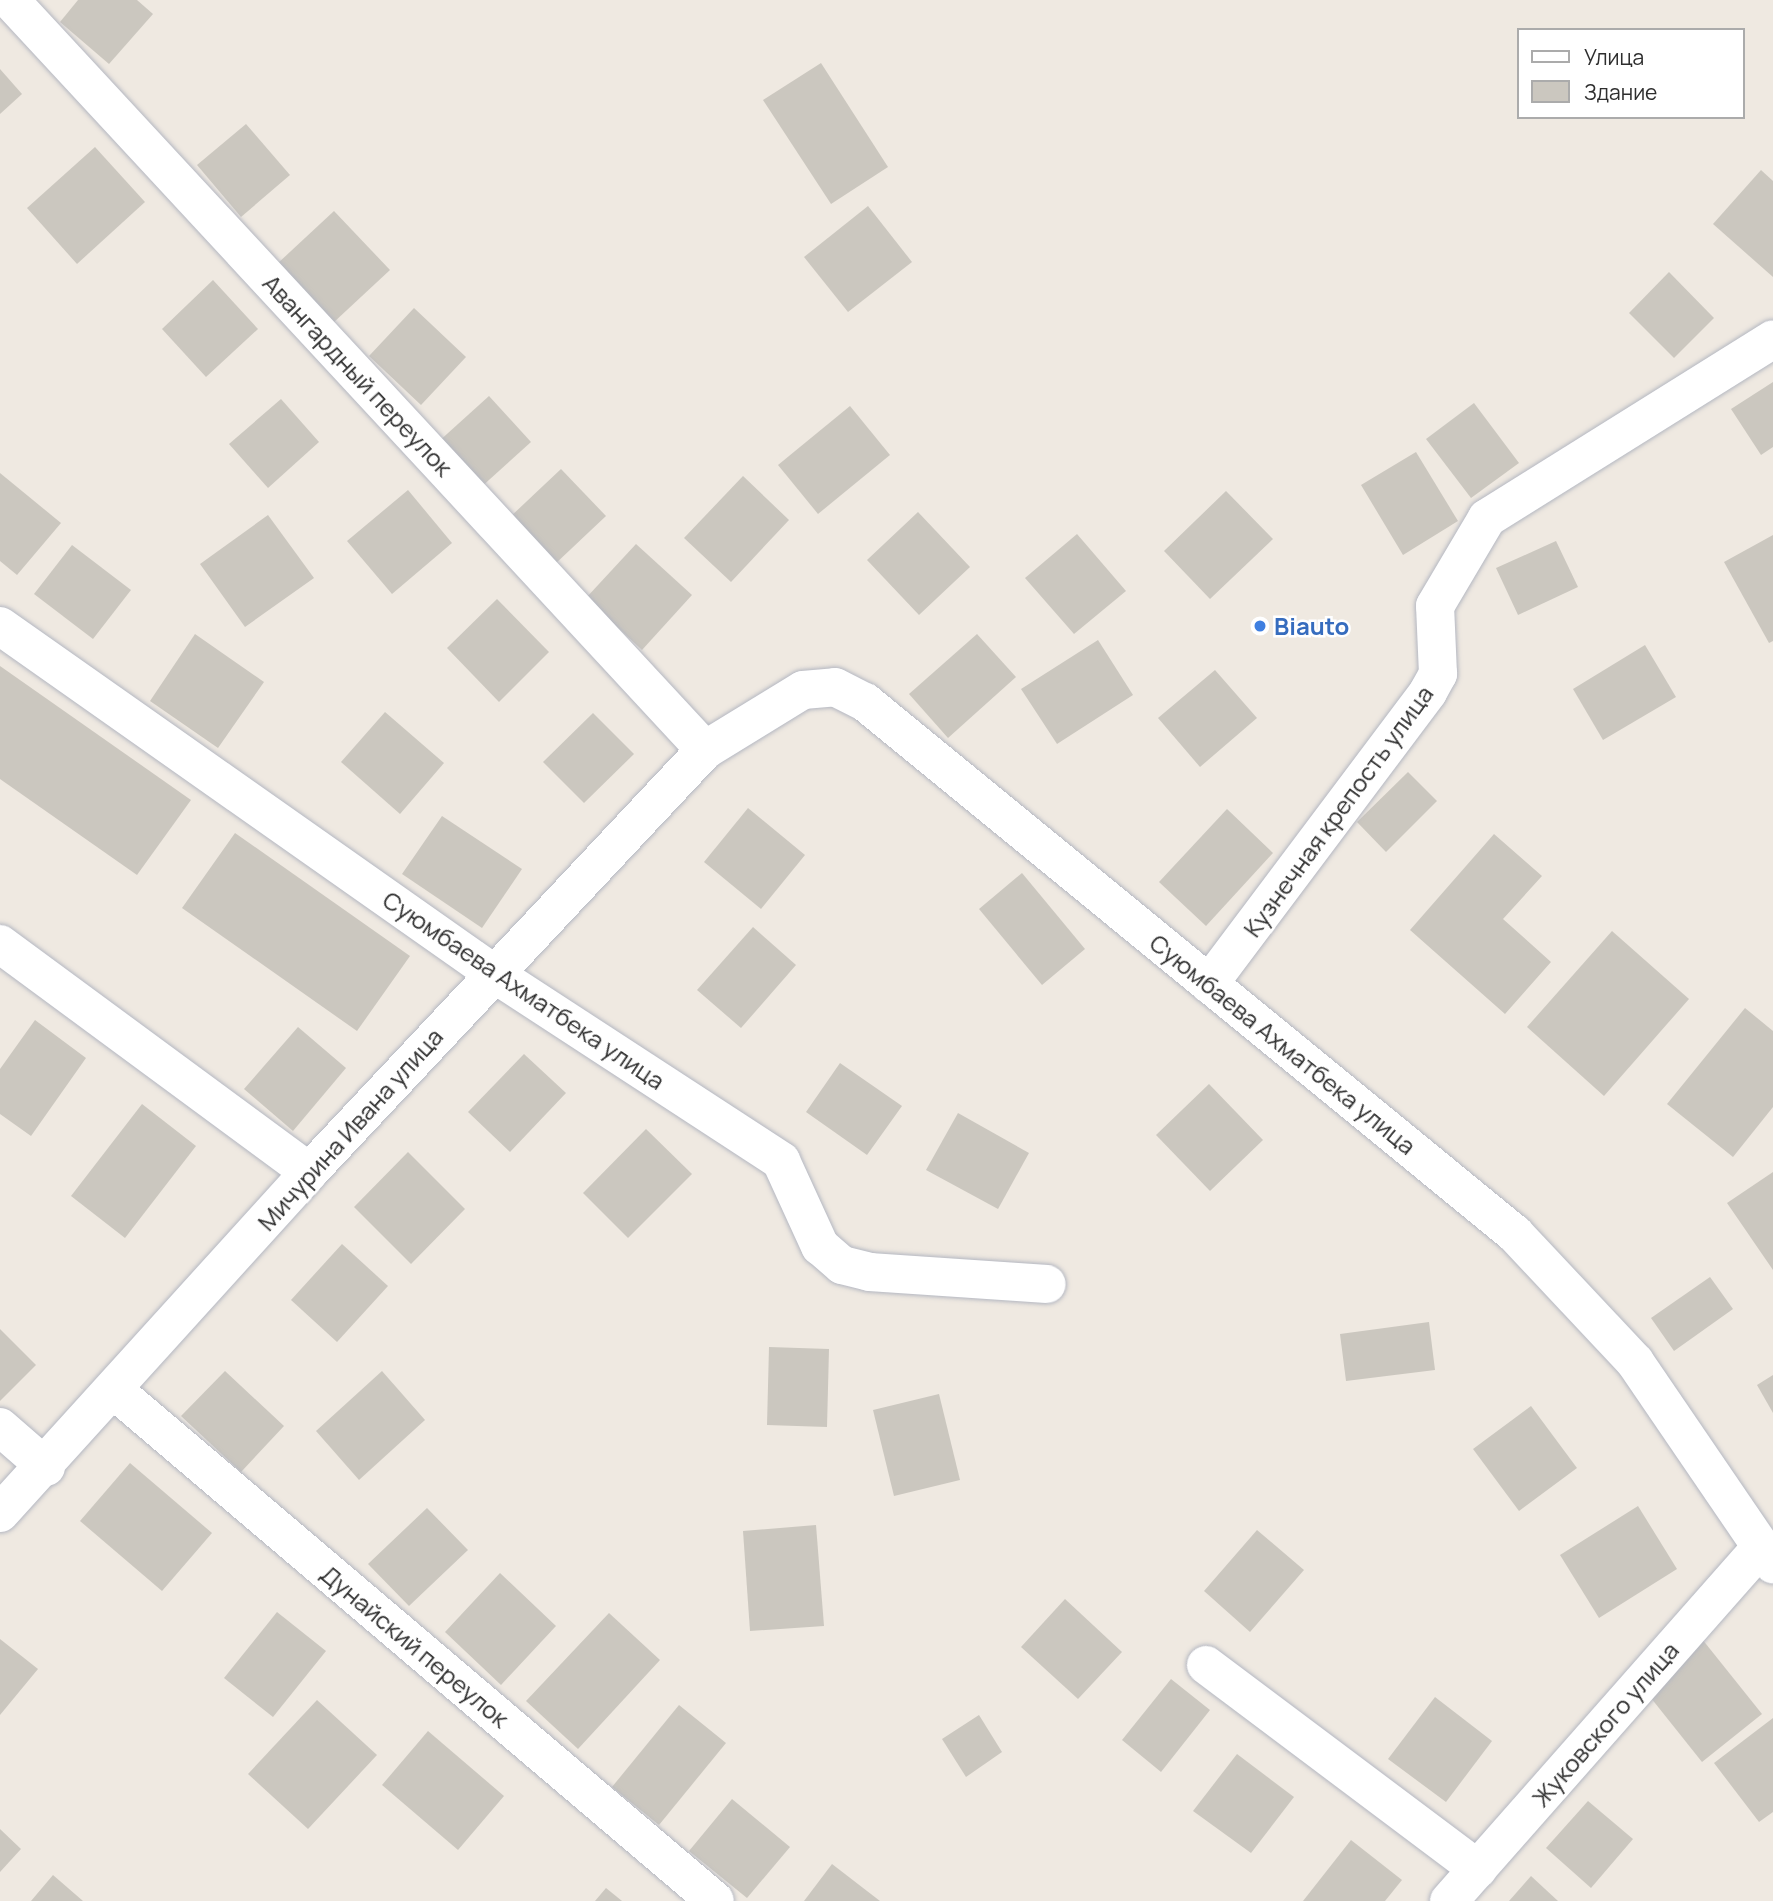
<!DOCTYPE html>
<meta charset="utf-8">
<style>
body{margin:0}
#map{position:relative;width:1773px;height:1901px;overflow:hidden;background:#efe9e1;font-family:Manrope,sans-serif}
div>[style]{position:absolute}
[style*='--x']{left:calc(var(--x)*1px);top:calc(var(--y)*1px);width:calc(var(--w)*1px);rotate:calc(var(--a)*1deg)}
.building>*{inset:0;background:#cbc7bf}
.roads{filter:drop-shadow(0 0 2px #b4b7c1) drop-shadow(0 0 2px #b4b7c1)}
.minor>*{height:38px;margin:-19px;padding:0 19px;transform-origin:19px;border-radius:19px;background:#fff}
.dots>*{width:19px;height:19px;translate:-50% -50%;box-sizing:border-box;border:4px solid #fff;border-radius:50%}
span{translate:-50% -50%;white-space:nowrap;text-align:center;line-height:1.15;-webkit-text-stroke:5px #fff;paint-order:stroke}
.street-label{font-size:24px;color:#2e2e2e}
.shop-label{font-size:24px;color:#366cbe;font-weight:700}
.left{translate:0 -50%;text-align:left}
.legend{position:absolute;left:1517px;top:28px;width:228px;height:91px;box-sizing:border-box;background:#fff;border:2px solid #ababab;margin:0;padding:9px 12px;list-style:none;font-size:21px;color:#2e2e2e}
.legend li{display:flex;align-items:center;gap:14px;height:35px}
.legend b{width:35px;border:2px solid #ababab}
</style>
<div id="map">
<div class="building">
<i style="clip-path:polygon(78px 0,137px 0,153px 14px,109px 64px,60px 22px)"></i>
<i style="clip-path:polygon(821px 63px,888px 167px,831px 204px,763px 100px)"></i>
<i style="clip-path:polygon(0 69px,22px 94px,0 114px)"></i>
<i style="clip-path:polygon(246px 124px,290px 175px,241px 217px,197px 165px)"></i>
<i style="clip-path:polygon(95px 147px,145px 202px,77px 264px,27px 208px)"></i>
<i style="clip-path:polygon(1761px 170px,1773px 181px,1773px 277px,1713px 224px)"></i>
<i style="clip-path:polygon(868px 206px,912px 262px,848px 312px,804px 257px)"></i>
<i style="clip-path:polygon(334px 211px,390px 270px,333px 323px,277px 264px)"></i>
<i style="clip-path:polygon(1669px 272px,1714px 318px,1674px 358px,1629px 313px)"></i>
<i style="clip-path:polygon(213px 280px,258px 329px,206px 377px,162px 329px)"></i>
<i style="clip-path:polygon(414px 308px,466px 357px,421px 405px,369px 356px)"></i>
<i style="clip-path:polygon(1773px 382px,1773px 447px,1761px 455px,1731px 409px)"></i>
<i style="clip-path:polygon(489px 396px,531px 442px,479px 489px,437px 443px)"></i>
<i style="clip-path:polygon(281px 399px,319px 442px,268px 488px,229px 444px)"></i>
<i style="clip-path:polygon(1474px 403px,1519px 463px,1471px 498px,1426px 439px)"></i>
<i style="clip-path:polygon(850px 406px,890px 455px,818px 514px,778px 465px)"></i>
<i style="clip-path:polygon(1416px 452px,1458px 521px,1403px 555px,1361px 485px)"></i>
<i style="clip-path:polygon(561px 469px,606px 516px,554px 565px,509px 518px)"></i>
<i style="clip-path:polygon(0 473px,61px 523px,17px 575px,0 561px)"></i>
<i style="clip-path:polygon(743px 476px,789px 520px,731px 582px,684px 538px)"></i>
<i style="clip-path:polygon(408px 490px,452px 543px,392px 594px,347px 541px)"></i>
<i style="clip-path:polygon(1226px 491px,1273px 539px,1210px 599px,1164px 551px)"></i>
<i style="clip-path:polygon(918px 512px,970px 567px,919px 615px,867px 560px)"></i>
<i style="clip-path:polygon(268px 515px,314px 578px,245px 627px,200px 564px)"></i>
<i style="clip-path:polygon(1077px 534px,1126px 591px,1074px 634px,1025px 578px)"></i>
<i style="clip-path:polygon(1773px 535px,1773px 641px,1769px 643px,1724px 562px)"></i>
<i style="clip-path:polygon(1556px 541px,1578px 587px,1518px 615px,1496px 568px)"></i>
<i style="clip-path:polygon(636px 544px,692px 595px,642px 650px,586px 598px)"></i>
<i style="clip-path:polygon(72px 545px,131px 590px,93px 639px,34px 594px)"></i>
<i style="clip-path:polygon(497px 599px,549px 652px,499px 702px,447px 648px)"></i>
<i style="clip-path:polygon(195px 634px,264px 682px,218px 748px,150px 701px)"></i>
<i style="clip-path:polygon(977px 634px,1016px 677px,948px 738px,909px 694px)"></i>
<i style="clip-path:polygon(1098px 640px,1133px 695px,1057px 744px,1021px 689px)"></i>
<i style="clip-path:polygon(1645px 645px,1676px 697px,1603px 740px,1573px 689px)"></i>
<i style="clip-path:polygon(0 666px,191px 800px,137px 875px,0 779px)"></i>
<i style="clip-path:polygon(1215px 670px,1257px 718px,1200px 767px,1158px 718px)"></i>
<i style="clip-path:polygon(385px 712px,444px 763px,400px 814px,341px 762px)"></i>
<i style="clip-path:polygon(593px 713px,634px 754px,584px 803px,543px 762px)"></i>
<i style="clip-path:polygon(1408px 772px,1437px 801px,1386px 852px,1357px 822px)"></i>
<i style="clip-path:polygon(748px 808px,805px 855px,761px 909px,704px 862px)"></i>
<i style="clip-path:polygon(1227px 809px,1273px 853px,1206px 926px,1159px 882px)"></i>
<i style="clip-path:polygon(442px 816px,522px 869px,482px 928px,402px 874px)"></i>
<i style="clip-path:polygon(235px 833px,410px 956px,357px 1031px,182px 908px)"></i>
<i style="clip-path:polygon(1494px 834px,1542px 876px,1503px 919px,1551px 962px,1505px 1014px,1410px 930px)"></i>
<i style="clip-path:polygon(1022px 873px,1085px 949px,1042px 985px,979px 909px)"></i>
<i style="clip-path:polygon(753px 927px,796px 965px,741px 1028px,697px 990px)"></i>
<i style="clip-path:polygon(1612px 931px,1689px 999px,1604px 1096px,1527px 1027px)"></i>
<i style="clip-path:polygon(1745px 1008px,1773px 1031px,1773px 1107px,1733px 1157px,1667px 1104px)"></i>
<i style="clip-path:polygon(35px 1020px,86px 1058px,31px 1136px,0 1114px,0 1069px)"></i>
<i style="clip-path:polygon(298px 1027px,346px 1068px,293px 1131px,244px 1089px)"></i>
<i style="clip-path:polygon(524px 1054px,566px 1093px,510px 1152px,468px 1112px)"></i>
<i style="clip-path:polygon(840px 1063px,902px 1106px,867px 1155px,806px 1112px)"></i>
<i style="clip-path:polygon(1209px 1084px,1263px 1140px,1210px 1191px,1156px 1135px)"></i>
<i style="clip-path:polygon(142px 1104px,196px 1146px,125px 1238px,71px 1196px)"></i>
<i style="clip-path:polygon(958px 1113px,1029px 1153px,998px 1209px,926px 1170px)"></i>
<i style="clip-path:polygon(646px 1129px,692px 1174px,628px 1238px,583px 1193px)"></i>
<i style="clip-path:polygon(408px 1152px,465px 1209px,411px 1264px,354px 1207px)"></i>
<i style="clip-path:polygon(1773px 1172px,1773px 1270px,1727px 1203px)"></i>
<i style="clip-path:polygon(342px 1244px,388px 1286px,337px 1342px,291px 1300px)"></i>
<i style="clip-path:polygon(1710px 1277px,1733px 1309px,1674px 1351px,1651px 1318px)"></i>
<i style="clip-path:polygon(1429px 1322px,1435px 1370px,1346px 1381px,1340px 1334px)"></i>
<i style="clip-path:polygon(0 1329px,36px 1365px,0 1401px)"></i>
<i style="clip-path:polygon(769px 1347px,829px 1349px,827px 1427px,767px 1425px)"></i>
<i style="clip-path:polygon(225px 1371px,284px 1426px,241px 1472px,181px 1416px)"></i>
<i style="clip-path:polygon(382px 1371px,425px 1420px,359px 1480px,316px 1431px)"></i>
<i style="clip-path:polygon(1773px 1375px,1773px 1413px,1757px 1385px)"></i>
<i style="clip-path:polygon(939px 1394px,960px 1480px,894px 1496px,873px 1410px)"></i>
<i style="clip-path:polygon(1531px 1406px,1577px 1468px,1519px 1511px,1473px 1449px)"></i>
<i style="clip-path:polygon(130px 1463px,212px 1533px,162px 1591px,80px 1521px)"></i>
<i style="clip-path:polygon(1638px 1506px,1677px 1569px,1599px 1618px,1560px 1555px)"></i>
<i style="clip-path:polygon(427px 1508px,468px 1550px,409px 1606px,368px 1564px)"></i>
<i style="clip-path:polygon(816px 1525px,824px 1626px,750px 1631px,743px 1531px)"></i>
<i style="clip-path:polygon(1257px 1530px,1304px 1570px,1250px 1632px,1204px 1591px)"></i>
<i style="clip-path:polygon(500px 1573px,556px 1626px,501px 1685px,445px 1632px)"></i>
<i style="clip-path:polygon(1065px 1599px,1122px 1652px,1078px 1699px,1021px 1647px)"></i>
<i style="clip-path:polygon(277px 1612px,326px 1651px,273px 1717px,224px 1678px)"></i>
<i style="clip-path:polygon(609px 1613px,660px 1660px,578px 1749px,526px 1701px)"></i>
<i style="clip-path:polygon(0 1639px,38px 1669px,0 1715px)"></i>
<i style="clip-path:polygon(1702px 1639px,1762px 1714px,1702px 1762px,1643px 1688px)"></i>
<i style="clip-path:polygon(1171px 1679px,1210px 1710px,1161px 1772px,1122px 1740px)"></i>
<i style="clip-path:polygon(1435px 1697px,1492px 1741px,1446px 1802px,1388px 1759px)"></i>
<i style="clip-path:polygon(317px 1700px,377px 1755px,308px 1829px,248px 1774px)"></i>
<i style="clip-path:polygon(679px 1705px,726px 1743px,659px 1825px,612px 1787px)"></i>
<i style="clip-path:polygon(979px 1715px,1002px 1752px,966px 1777px,942px 1739px)"></i>
<i style="clip-path:polygon(1773px 1718px,1773px 1812px,1759px 1822px,1714px 1763px)"></i>
<i style="clip-path:polygon(428px 1731px,504px 1796px,458px 1850px,382px 1785px)"></i>
<i style="clip-path:polygon(1237px 1754px,1294px 1797px,1251px 1853px,1193px 1811px)"></i>
<i style="clip-path:polygon(732px 1799px,790px 1847px,747px 1898px,689px 1851px)"></i>
<i style="clip-path:polygon(1588px 1801px,1633px 1839px,1591px 1888px,1546px 1848px)"></i>
<i style="clip-path:polygon(0 1829px,21px 1849px,0 1872px)"></i>
<i style="clip-path:polygon(1351px 1840px,1402px 1880px,1385px 1901px,1303px 1901px)"></i>
<i style="clip-path:polygon(832px 1864px,880px 1901px,804px 1901px)"></i>
<i style="clip-path:polygon(53px 1875px,83px 1901px,31px 1901px)"></i>
<i style="clip-path:polygon(1531px 1876px,1558px 1901px,1509px 1901px)"></i>
<i style="clip-path:polygon(606px 1888px,622px 1901px,595px 1901px)"></i>
</div>
<div class="roads">
<div class="minor">
<i style="--x:10;--y:0;--w:1023;--a:47.18"></i>
<i style="--x:0;--y:626;--w:603;--a:35.14"></i>
<i style="--x:493;--y:973;--w:344;--a:33.1"></i>
<i style="--x:781;--y:1161;--w:94;--a:65.4"></i>
<i style="--x:820;--y:1246;--w:29;--a:41"></i>
<i style="--x:842;--y:1265;--w:29;--a:14"></i>
<i style="--x:870;--y:1272;--w:177;--a:3.9"></i>
<i style="--x:0;--y:944;--w:384;--a:36.4"></i>
<i style="--x:1209;--y:984;--w:365;--a:-53.1"></i>
<i style="--x:1428;--y:692;--w:21;--a:-61"></i>
<i style="--x:1438;--y:674;--w:68;--a:-92.5"></i>
<i style="--x:1435;--y:606;--w:102;--a:-59.4"></i>
<i style="--x:1487;--y:518;--w:337;--a:-32"></i>
<i style="--x:115;--y:1391;--w:787;--a:40.36"></i>
<i style="--x:0;--y:1427;--w:61;--a:41"></i>
<i style="--x:0;--y:1513;--w:460;--a:-47.8"></i>
<i style="--x:309;--y:1172;--w:579;--a:-46.82"></i>
<i style="--x:705;--y:750;--w:115;--a:-31.5"></i>
<i style="--x:803;--y:690;--w:32;--a:-5"></i>
<i style="--x:835;--y:687;--w:34;--a:27"></i>
<i style="--x:865;--y:702;--w:840;--a:39.3"></i>
<i style="--x:1515;--y:1234;--w:175;--a:46.8"></i>
<i style="--x:1635;--y:1362;--w:245;--a:55.7"></i>
<i style="--x:1206;--y:1665;--w:340;--a:36.9"></i>
<i style="--x:1449;--y:1901;--w:472;--a:-48.6"></i>
</div>
</div>
<div class="dots">
<i style="left:1260px;top:626px;background:#3f7fe0"></i>
</div>
<div class="street-label">
<span style="left:358px;top:375px;rotate:47deg">Авангардный переулок</span>
<span style="left:1338px;top:811px;rotate:-54deg">Кузнечная крепость улица</span>
<span style="left:524px;top:990px;rotate:34deg">Суюмбаева Ахматбека улица</span>
<span style="left:1283px;top:1044px;rotate:39deg">Суюмбаева Ахматбека улица</span>
<span style="left:350px;top:1129px;rotate:-48deg">Мичурина Ивана улица</span>
<span style="left:415px;top:1646px;rotate:40deg">Дунайский переулок</span>
<span style="left:1605px;top:1724px;rotate:-49deg">Жуковского улица</span>
</div>
<div class="shop-label">
<span class="left" style="left:1274px;top:626px">Biauto</span>
</div>
<ul class="legend">
<li><b style="height:9px;background:#fff"></b>Улица</li>
<li><b style="height:19px;background:#cbc7bf"></b>Здание</li>
</ul>
</div>
